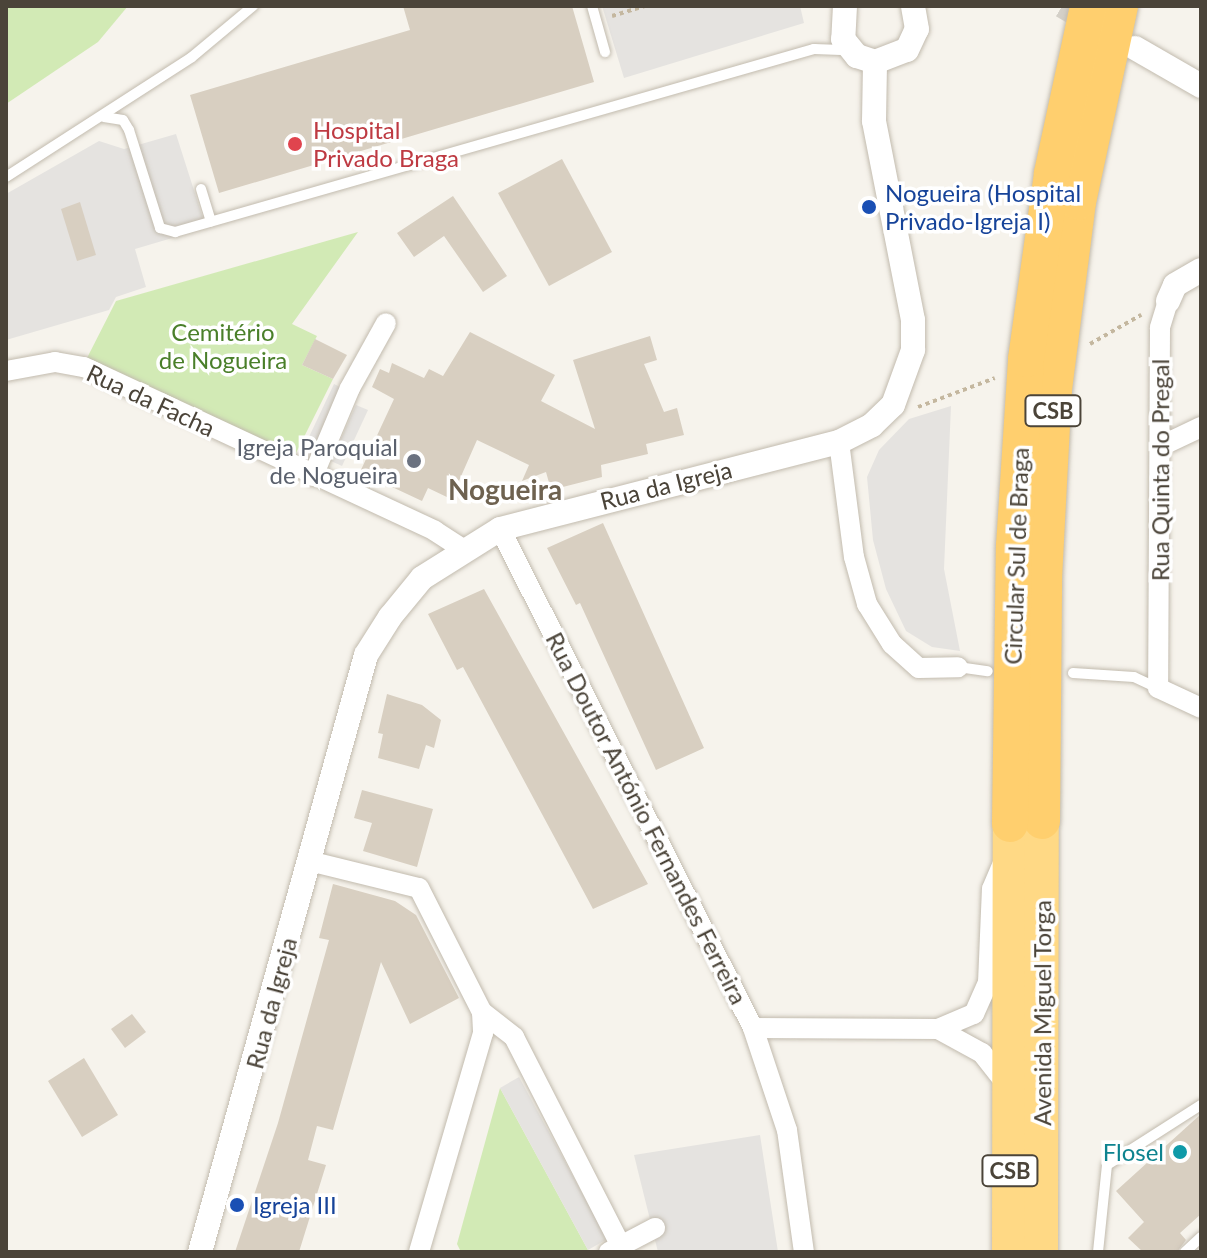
<!DOCTYPE html>
<meta charset="utf-8">
<style>
body{margin:0}
#map{position:relative;width:1207px;height:1258px;overflow:hidden;background:#f6f3ec;font-family:Lato,sans-serif}
div>[style]{position:absolute}
[style*='--x']{left:calc(var(--x)*1px);top:calc(var(--y)*1px);width:calc(var(--w)*1px);rotate:calc(var(--a)*1deg)}
.green>*{inset:0;background:#d2eab5}
.parking>*{inset:0;background:#e5e3e0}
.building>*{inset:0;background:#d8cfc1}
.tertiary-tunnel>*{height:24px;margin-top:-12px;transform-origin:0;background:repeating-linear-gradient(90deg,#d4d0c8 0 24px,transparent 0 36px)}
.path>*{height:4px;margin-top:-2px;transform-origin:0;background:repeating-linear-gradient(90deg,#c4b79f 0 4px,transparent 0 8px)}
.roads{filter:drop-shadow(0 0 2px #c2bbae) drop-shadow(0 0 2px #c2bbae)}
.service>*{height:10px;margin:-5px;padding:0 5px;transform-origin:5px;border-radius:5px;background:#fff}
.minor>*{height:20px;margin:-10px;padding:0 10px;transform-origin:10px;border-radius:10px;background:#fff}
.tertiary>*{height:24px;margin:-12px;padding:0 12px;transform-origin:12px;border-radius:12px;background:#fff}
.trunk>*{height:34px;margin:-17px;padding:0 17px;transform-origin:17px;border-radius:17px;background:#ffd985}
.motorway>*{height:36px;margin:-18px;padding:0 18px;transform-origin:18px;border-radius:18px;background:#ffcf6e}
.dots>*{width:22px;height:22px;translate:-50% -50%;box-sizing:border-box;border:4px solid #fff;border-radius:50%}
span{translate:-50% -50%;white-space:nowrap;text-align:center;line-height:1.15;-webkit-text-stroke:7px #fff;paint-order:stroke}
.shield-label span{padding:2px 6px;background:#fff;border:2px solid;border-radius:6px;-webkit-text-stroke-width:0}
.shield-label{font-size:22px;color:#4b4439;font-weight:700}
.health-label{font-size:24px;color:#be3a42}
.left{translate:0 -50%;text-align:left}
.transit-label{font-size:24px;color:#164399}
.park-label{font-size:24px;color:#4a7f2a}
.street-label{font-size:24px;color:#4b4439}
.worship-label{font-size:24px;color:#5b616d}
.right{translate:-100% -50%;text-align:right}
.culture-label{font-size:24px;color:#0d838f}
.quarter-label{font-size:28px;color:#6e6250;font-weight:700}
.frame{position:absolute;inset:0;border:8px solid #4b4439;pointer-events:none}
</style>
<div id="map">
<div class="green">
<i style="clip-path:polygon(6px 6px,128px 6px,98px 42px,6px 104px)"></i>
<i style="clip-path:polygon(358px 232px,292px 324px,317px 336px,302px 365px,333px 379px,293px 459px,87px 358px,116px 301px)"></i>
<i style="clip-path:polygon(500px 1088px,588px 1250px,461px 1252px,457px 1244px)"></i>
</div>
<div class="parking">
<i style="clip-path:polygon(602px 6px,800px 6px,804px 23px,624px 78px)"></i>
<i style="clip-path:polygon(176px 134px,206px 228px,135px 249px,146px 287px,116px 297px,109px 310px,6px 340px,6px 194px,99px 141px,124px 149px)"></i>
<i style="clip-path:polygon(334px 384px,346px 390px,310px 463px,299px 458px)"></i>
<i style="clip-path:polygon(356px 405px,368px 410px,342px 466px,331px 461px)"></i>
<i style="clip-path:polygon(951px 406px,944px 569px,960px 651px,932px 647px,906px 631px,886px 589px,873px 540px,867px 477px,879px 450px,909px 419px)"></i>
<i style="clip-path:polygon(519px 1077px,607px 1239px,588px 1250px,500px 1088px)"></i>
<i style="clip-path:polygon(760px 1135px,778px 1252px,658px 1252px,634px 1155px)"></i>
</div>
<div class="building">
<i style="clip-path:polygon(403px 6px,572px 6px,594px 82px,219px 193px,190px 95px,410px 30px)"></i>
<i style="clip-path:polygon(562px 159px,612px 252px,549px 286px,498px 193px)"></i>
<i style="clip-path:polygon(453px 196px,507px 276px,483px 292px,444px 236px,414px 257px,397px 233px)"></i>
<i style="clip-path:polygon(80px 202px,96px 255px,77px 261px,61px 209px)"></i>
<i style="clip-path:polygon(470px 332px,555px 375px,541px 401px,595px 429px,573px 360px,650px 336px,657px 360px,644px 364px,664px 412px,677px 408px,684px 435px,646px 444px,648px 454px,601px 465px,602px 477px,551px 490px,546px 472px,522px 481px,529px 465px,477px 440px,451px 499px,428px 488px,422px 501px,360px 472px,394px 399px,372px 387px,380px 369px,389px 373px,392px 363px,424px 378px,429px 369px,443px 376px)"></i>
<i style="clip-path:polygon(315px 339px,347px 355px,333px 379px,302px 365px)"></i>
<i style="clip-path:polygon(603px 523px,704px 748px,656px 770px,580px 603px,576px 605px,547px 548px)"></i>
<i style="clip-path:polygon(484px 589px,648px 884px,593px 909px,463px 667px,457px 670px,428px 614px)"></i>
<i style="clip-path:polygon(387px 694px,422px 705px,441px 720px,434px 748px,426px 745px,419px 769px,378px 758px,383px 734px,378px 733px)"></i>
<i style="clip-path:polygon(362px 790px,433px 809px,417px 867px,363px 851px,372px 823px,354px 818px)"></i>
<i style="clip-path:polygon(333px 884px,395px 901px,416px 915px,459px 998px,410px 1024px,381px 962px,333px 1130px,317px 1126px,308px 1160px,326px 1165px,299px 1252px,235px 1252px,278px 1123px,329px 940px,319px 938px)"></i>
<i style="clip-path:polygon(132px 1014px,146px 1032px,125px 1048px,111px 1029px)"></i>
<i style="clip-path:polygon(84px 1058px,118px 1115px,82px 1137px,48px 1081px)"></i>
<i style="clip-path:polygon(1201px 1114px,1201px 1214px,1180px 1233px,1186px 1240px,1177px 1252px,1143px 1252px,1128px 1238px,1144px 1222px,1116px 1191px)"></i>
</div>
<div class="tertiary-tunnel">
<i style="--x:1062;--y:6;--w:42;--a:30.3"></i>
</div>
<div class="path">
<i style="--x:612;--y:16;--w:34;--a:-17"></i>
<i style="--x:1090;--y:344;--w:59;--a:-29.6"></i>
<i style="--x:918;--y:407;--w:82;--a:-20.6"></i>
</div>
<div class="roads">
<div class="service">
<i style="--x:592;--y:6;--w:48;--a:74.2"></i>
<i style="--x:104;--y:117;--w:19;--a:9"></i>
<i style="--x:123;--y:120;--w:12;--a:59"></i>
<i style="--x:129;--y:130;--w:103;--a:72.4"></i>
<i style="--x:160;--y:228;--w:16;--a:15"></i>
<i style="--x:175;--y:232;--w:665;--a:-15.98"></i>
<i style="--x:814;--y:49;--w:34;--a:2"></i>
<i style="--x:6;--y:177;--w:221;--a:-32.8"></i>
<i style="--x:192;--y:57;--w:80;--a:-39.9"></i>
<i style="--x:201;--y:189;--w:34;--a:73"></i>
<i style="--x:958;--y:667;--w:30;--a:8"></i>
<i style="--x:1073;--y:673;--w:61;--a:3.8"></i>
<i style="--x:1134;--y:677;--w:26;--a:25"></i>
<i style="--x:1098;--y:1252;--w:87;--a:-84.1"></i>
<i style="--x:1107;--y:1165;--w:112;--a:-32.6"></i>
<i style="--x:1185;--y:1252;--w:22;--a:-43"></i>
</div>
<div class="minor">
<i style="--x:1168;--y:301;--w:28;--a:107"></i>
<i style="--x:1160;--y:328;--w:360;--a:90.3"></i>
<i style="--x:1158;--y:688;--w:47;--a:24.9"></i>
<i style="--x:6;--y:371;--w:50;--a:-10.4"></i>
<i style="--x:55;--y:362;--w:29;--a:10"></i>
<i style="--x:84;--y:367;--w:387;--a:25"></i>
<i style="--x:435;--y:531;--w:33;--a:33"></i>
<i style="--x:839;--y:442;--w:116;--a:82.6"></i>
<i style="--x:854;--y:557;--w:49;--a:74.5"></i>
<i style="--x:867;--y:604;--w:47;--a:58"></i>
<i style="--x:892;--y:644;--w:36;--a:42"></i>
<i style="--x:919;--y:668;--w:39;--a:-1"></i>
<i style="--x:1161;--y:446;--w:44;--a:-25.4"></i>
<i style="--x:313;--y:476;--w:95;--a:-67.2"></i>
<i style="--x:350;--y:388;--w:74;--a:-61"></i>
<i style="--x:500;--y:529;--w:559;--a:63.11"></i>
<i style="--x:753;--y:1028;--w:185;--a:0.3"></i>
<i style="--x:938;--y:1029;--w:39;--a:-23"></i>
<i style="--x:974;--y:1014;--w:34;--a:-66"></i>
<i style="--x:988;--y:983;--w:94;--a:-87.6"></i>
<i style="--x:992;--y:889;--w:28;--a:-67"></i>
<i style="--x:309;--y:861;--w:113;--a:13.8"></i>
<i style="--x:419;--y:888;--w:139;--a:63.1"></i>
<i style="--x:482;--y:1012;--w:21;--a:87"></i>
<i style="--x:483;--y:1033;--w:228;--a:106.3"></i>
<i style="--x:482;--y:1012;--w:41;--a:38"></i>
<i style="--x:514;--y:1037;--w:242;--a:62.9"></i>
<i style="--x:753;--y:1028;--w:108;--a:71.6"></i>
<i style="--x:787;--y:1130;--w:123;--a:82.1"></i>
<i style="--x:938;--y:1029;--w:50;--a:28.6"></i>
<i style="--x:982;--y:1053;--w:42;--a:51.8"></i>
<i style="--x:609;--y:1252;--w:52;--a:-27.6"></i>
</div>
<div class="tertiary">
<i style="--x:845;--y:6;--w:33;--a:93"></i>
<i style="--x:843;--y:39;--w:22;--a:51"></i>
<i style="--x:857;--y:56;--w:19;--a:18"></i>
<i style="--x:875;--y:62;--w:34;--a:-21"></i>
<i style="--x:907;--y:50;--w:23;--a:-65"></i>
<i style="--x:917;--y:29;--w:23;--a:-100"></i>
<i style="--x:1135;--y:48;--w:76;--a:29.9"></i>
<i style="--x:1168;--y:301;--w:17;--a:-66"></i>
<i style="--x:1175;--y:285;--w:30;--a:-30"></i>
<i style="--x:200;--y:1252;--w:620;--a:-74.46"></i>
<i style="--x:366;--y:655;--w:45;--a:-57.7"></i>
<i style="--x:390;--y:617;--w:50;--a:-50.6"></i>
<i style="--x:422;--y:578;--w:92;--a:-32.1"></i>
<i style="--x:500;--y:529;--w:350;--a:-14.4"></i>
<i style="--x:839;--y:442;--w:37;--a:-27"></i>
<i style="--x:872;--y:425;--w:29;--a:-44"></i>
<i style="--x:893;--y:405;--w:59;--a:-70"></i>
<i style="--x:913;--y:350;--w:30;--a:-90"></i>
<i style="--x:913;--y:320;--w:203;--a:-101.1"></i>
<i style="--x:874;--y:121;--w:59;--a:-89"></i>
</div>
<div class="trunk">
<i style="--x:1009;--y:1252;--w:428;--a:-89.9"></i>
<i style="--x:1041;--y:1252;--w:431;--a:-89.9"></i>
</div>
<div class="motorway">
<i style="--x:1042;--y:821;--w:243;--a:-89.5"></i>
<i style="--x:1044;--y:578;--w:189;--a:-87"></i>
<i style="--x:1054;--y:389;--w:189;--a:-82.7"></i>
<i style="--x:1078;--y:202;--w:200;--a:-77.9"></i>
<i style="--x:1010;--y:824;--w:278;--a:-89.2"></i>
<i style="--x:1014;--y:546;--w:187;--a:-86.3"></i>
<i style="--x:1026;--y:359;--w:188;--a:-82"></i>
<i style="--x:1052;--y:173;--w:171;--a:-77.8"></i>
</div>
</div>
<div class="dots">
<i style="left:295px;top:144px;background:#e0444e"></i>
<i style="left:869px;top:207px;background:#1a4fb4"></i>
<i style="left:414px;top:461px;background:#6b7280"></i>
<i style="left:1180px;top:1152px;background:#0f9aa8"></i>
<i style="left:237px;top:1205px;background:#1a4fb4"></i>
</div>
<div class="shield-label">
<span style="left:1053px;top:411px">CSB</span>
<span style="left:1010px;top:1171px">CSB</span>
</div>
<div class="health-label">
<span class="left" style="left:313px;top:144px">Hospital<br>Privado Braga</span>
</div>
<div class="transit-label">
<span class="left" style="left:885px;top:207px">Nogueira (Hospital<br>Privado-Igreja I)</span>
<span class="left" style="left:253px;top:1205px">Igreja III</span>
</div>
<div class="park-label">
<span style="left:223px;top:346px">Cemitério<br>de Nogueira</span>
</div>
<div class="street-label">
<span style="left:151px;top:400px;rotate:25deg">Rua da Facha</span>
<span style="left:1160px;top:470px;rotate:-90deg">Rua Quinta do Pregal</span>
<span style="left:666px;top:485px;rotate:-14deg">Rua da Igreja</span>
<span style="left:1016px;top:556px;rotate:-88deg">Circular Sul de Braga</span>
<span style="left:647px;top:818px;rotate:63deg">Rua Doutor António Fernandes Ferreira</span>
<span style="left:271px;top:1003px;rotate:-75deg">Rua da Igreja</span>
<span style="left:1042px;top:1013px;rotate:-90deg">Avenida Miguel Torga</span>
</div>
<div class="worship-label">
<span class="right" style="left:398px;top:461px">Igreja Paroquial<br>de Nogueira</span>
</div>
<div class="culture-label">
<span class="right" style="left:1164px;top:1152px">Flosel</span>
</div>
<div class="quarter-label">
<span style="left:505px;top:489px">Nogueira</span>
</div>
<div class="frame"></div>
</div>
